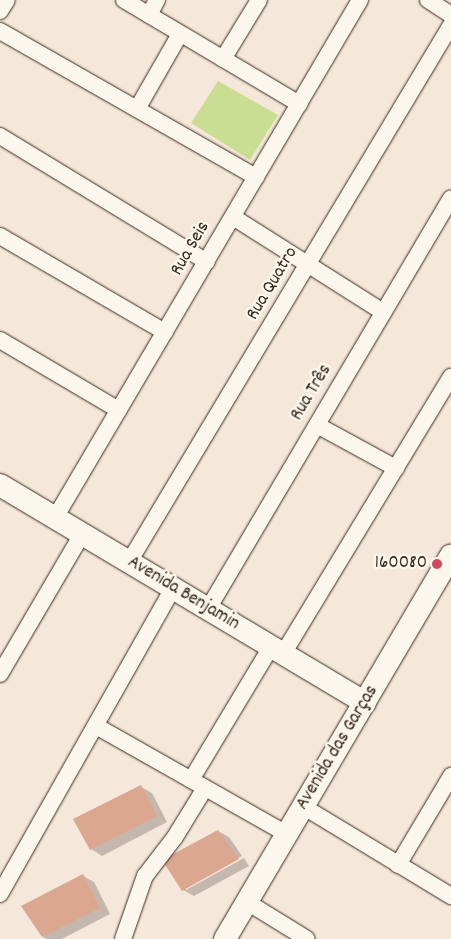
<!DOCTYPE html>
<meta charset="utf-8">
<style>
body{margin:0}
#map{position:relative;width:451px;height:939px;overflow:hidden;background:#f5e7da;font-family:Dekko,sans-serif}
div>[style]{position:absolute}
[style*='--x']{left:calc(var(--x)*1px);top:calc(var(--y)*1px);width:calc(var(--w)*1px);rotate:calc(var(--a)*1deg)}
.green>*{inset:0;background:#cade93}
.shadow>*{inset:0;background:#0003}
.building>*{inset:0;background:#dca790}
.roads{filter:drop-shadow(0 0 1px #3b2a1e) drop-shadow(0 0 1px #3b2a1e)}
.street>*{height:16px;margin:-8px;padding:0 8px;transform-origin:8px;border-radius:8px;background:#fbf7ec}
.secondary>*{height:22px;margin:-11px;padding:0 11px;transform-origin:11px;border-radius:11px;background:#fbf7ec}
.dots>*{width:14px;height:14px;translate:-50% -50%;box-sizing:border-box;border:2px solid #fbf7ec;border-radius:50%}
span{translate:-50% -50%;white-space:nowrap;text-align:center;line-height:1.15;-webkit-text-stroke:5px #fbf7ec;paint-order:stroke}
.street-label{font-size:19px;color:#3b2a1e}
.poi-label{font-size:19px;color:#3b2a1e}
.right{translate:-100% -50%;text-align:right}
</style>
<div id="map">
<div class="green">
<i style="clip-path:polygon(218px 81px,278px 115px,250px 160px,191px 123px)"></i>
</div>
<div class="shadow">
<i style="clip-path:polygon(141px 787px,152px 793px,167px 822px,102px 856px,91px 849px)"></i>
<i style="clip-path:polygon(218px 831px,229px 837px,242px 856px,186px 887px,186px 890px,244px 858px,249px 866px,194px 896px,183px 890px)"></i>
<i style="clip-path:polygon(83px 876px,94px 882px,110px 914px,62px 939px,47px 939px,43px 937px,23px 906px)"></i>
</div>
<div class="building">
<i style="clip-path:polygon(141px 785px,157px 816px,90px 850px,73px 819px)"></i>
<i style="clip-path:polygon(218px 830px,239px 859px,182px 891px,162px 860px)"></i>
<i style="clip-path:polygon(83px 874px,100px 908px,42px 937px,21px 906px)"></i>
</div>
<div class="roads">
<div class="street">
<i style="--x:124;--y:0;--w:204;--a:30.7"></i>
<i style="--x:428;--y:0;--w:27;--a:33"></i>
<i style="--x:0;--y:11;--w:13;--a:-58"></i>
<i style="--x:149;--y:15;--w:17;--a:-62"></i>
<i style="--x:0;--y:31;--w:295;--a:29.7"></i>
<i style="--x:223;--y:59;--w:69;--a:-58.6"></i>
<i style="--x:137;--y:109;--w:86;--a:-60.2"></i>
<i style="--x:0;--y:136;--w:242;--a:31.3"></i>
<i style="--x:233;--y:217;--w:178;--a:32.3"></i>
<i style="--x:0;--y:236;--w:191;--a:30.2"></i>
<i style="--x:0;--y:340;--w:138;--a:30.5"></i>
<i style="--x:317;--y:425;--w:90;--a:28.6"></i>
<i style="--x:55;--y:518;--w:601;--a:-59.51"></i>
<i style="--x:129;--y:562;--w:626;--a:-59.05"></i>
<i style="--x:208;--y:609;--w:477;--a:-59.4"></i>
<i style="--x:283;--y:654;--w:324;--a:-58.8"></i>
<i style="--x:0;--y:674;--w:162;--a:-59.6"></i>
<i style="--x:96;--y:726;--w:219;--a:29.5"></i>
<i style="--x:191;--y:780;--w:155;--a:-59"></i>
<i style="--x:304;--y:807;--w:172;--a:31.2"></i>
<i style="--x:398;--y:865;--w:104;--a:-59.2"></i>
<i style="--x:0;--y:894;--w:352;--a:-60.5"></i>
<i style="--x:247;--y:902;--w:70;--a:31.7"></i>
<i style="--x:123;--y:939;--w:67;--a:-70.8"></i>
<i style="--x:145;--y:876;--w:49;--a:-52.4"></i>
<i style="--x:175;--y:837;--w:57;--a:-58.5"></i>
</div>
<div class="secondary">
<i style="--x:0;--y:485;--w:425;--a:30.8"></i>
<i style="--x:225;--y:939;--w:445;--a:-59.5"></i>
</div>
</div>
<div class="dots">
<i style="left:437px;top:564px;background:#d1495b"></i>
</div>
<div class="street-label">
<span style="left:191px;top:249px;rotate:-60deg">Rua Seis</span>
<span style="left:273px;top:284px;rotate:-59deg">Rua Quatro</span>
<span style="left:312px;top:393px;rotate:-59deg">Rua Três</span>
<span style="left:183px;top:594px;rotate:31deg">Avenida Benjamin</span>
<span style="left:338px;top:748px;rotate:-59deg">Avenida das Garças</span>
</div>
<div class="poi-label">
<span class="right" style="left:427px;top:564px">160080</span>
</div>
</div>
